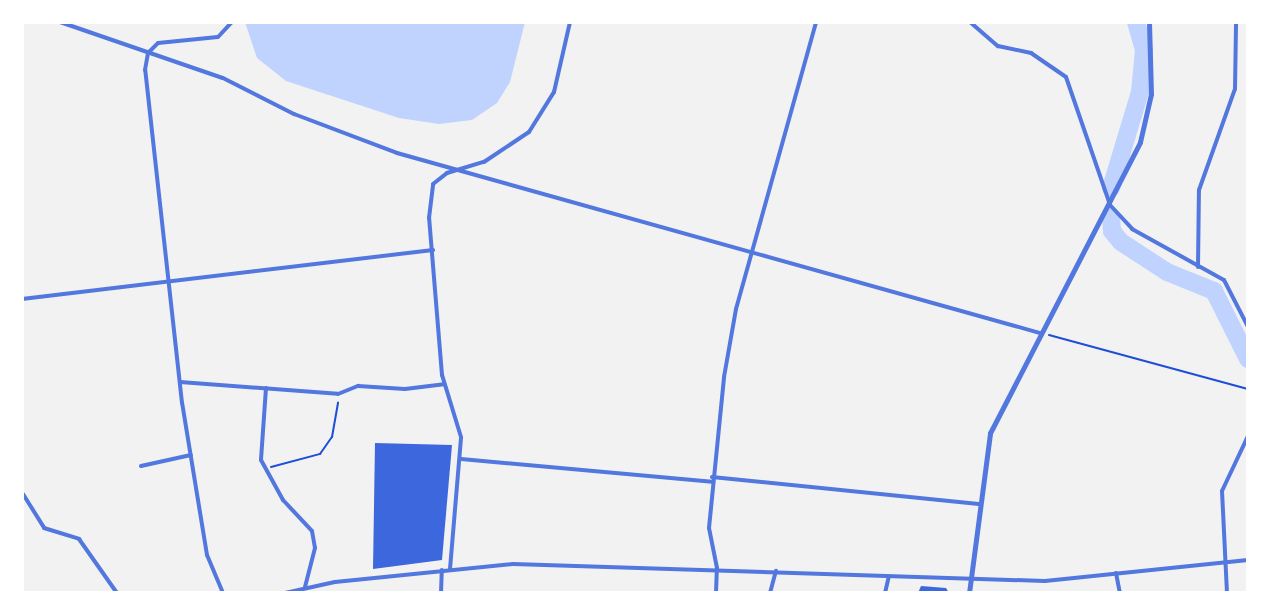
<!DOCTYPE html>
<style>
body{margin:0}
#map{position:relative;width:1270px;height:615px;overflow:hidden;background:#f2f2f2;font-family:Merriweather,serif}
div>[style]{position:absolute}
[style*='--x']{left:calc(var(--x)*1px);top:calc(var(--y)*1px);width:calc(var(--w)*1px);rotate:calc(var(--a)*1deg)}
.water>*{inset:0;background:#bfd3fe}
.river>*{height:18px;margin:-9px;padding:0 9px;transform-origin:9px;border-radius:9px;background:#bfd3fe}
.building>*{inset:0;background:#3d67dc}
.path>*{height:2px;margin:-1px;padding:0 1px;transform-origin:1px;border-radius:1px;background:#1d4ed8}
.minor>*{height:4px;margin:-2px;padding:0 2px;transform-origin:2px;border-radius:2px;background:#5277de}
.tertiary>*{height:5px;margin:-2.5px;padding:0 2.5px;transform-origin:2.5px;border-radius:2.5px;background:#5277de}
span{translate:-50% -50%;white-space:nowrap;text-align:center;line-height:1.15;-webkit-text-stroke:6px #fff;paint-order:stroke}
.frame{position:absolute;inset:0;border:24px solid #fff;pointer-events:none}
</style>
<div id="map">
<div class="water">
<i style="clip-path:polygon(245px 22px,525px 22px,510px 82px,497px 103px,472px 120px,439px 124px,399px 118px,286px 81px,257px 58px)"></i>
</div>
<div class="river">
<i style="--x:1111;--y:188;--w:100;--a:-73.2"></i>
<i style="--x:1140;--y:92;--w:42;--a:-84.6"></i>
<i style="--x:1144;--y:50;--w:29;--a:-106"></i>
<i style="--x:1111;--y:217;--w:14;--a:86"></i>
<i style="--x:1112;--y:231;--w:14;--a:51"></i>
<i style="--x:1121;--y:242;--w:55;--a:33.1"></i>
<i style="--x:1167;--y:272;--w:51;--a:22"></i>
<i style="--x:1214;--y:291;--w:76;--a:63.4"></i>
</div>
<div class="building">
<i style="clip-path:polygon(375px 443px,452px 445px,442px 560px,373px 569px)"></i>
<i style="clip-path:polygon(921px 586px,946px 588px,949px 593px,918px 593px)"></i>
</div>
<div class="path">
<i style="--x:1049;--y:335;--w:206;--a:15.2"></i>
<i style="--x:271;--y:467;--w:51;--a:-14.9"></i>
<i style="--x:320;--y:454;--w:21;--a:-55"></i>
<i style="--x:332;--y:437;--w:35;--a:-80"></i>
</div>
<div class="minor">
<i style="--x:60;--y:22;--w:172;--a:19"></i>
<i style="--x:223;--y:78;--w:80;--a:26.9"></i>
<i style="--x:294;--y:114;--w:110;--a:20.7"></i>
<i style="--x:397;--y:153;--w:668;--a:15.64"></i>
<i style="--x:970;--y:22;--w:37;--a:41"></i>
<i style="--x:998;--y:46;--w:34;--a:12"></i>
<i style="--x:1031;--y:53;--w:42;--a:34.4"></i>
<i style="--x:1066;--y:77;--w:135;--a:71"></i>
<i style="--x:1110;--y:205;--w:33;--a:47"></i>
<i style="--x:1132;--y:229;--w:105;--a:29"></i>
<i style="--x:1224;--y:280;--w:53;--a:62.9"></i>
<i style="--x:1198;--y:267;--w:77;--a:-89.3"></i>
<i style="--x:1199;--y:190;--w:107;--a:-70.4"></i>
<i style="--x:1235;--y:89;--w:67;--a:-89.1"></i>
<i style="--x:22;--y:299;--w:414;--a:-6.8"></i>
<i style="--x:180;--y:382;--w:158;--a:4.3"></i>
<i style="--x:338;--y:394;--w:22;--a:-22"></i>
<i style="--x:358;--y:386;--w:47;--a:3.7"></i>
<i style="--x:405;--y:389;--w:39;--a:-7"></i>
<i style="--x:266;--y:388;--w:72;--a:94"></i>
<i style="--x:261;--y:460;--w:46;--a:61.2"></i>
<i style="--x:283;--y:500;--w:42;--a:46.9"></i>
<i style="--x:312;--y:531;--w:17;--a:80"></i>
<i style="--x:315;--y:548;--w:40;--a:104.4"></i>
<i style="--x:461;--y:459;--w:252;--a:5.2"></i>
<i style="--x:141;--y:466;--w:51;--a:-12.4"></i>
<i style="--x:712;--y:477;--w:268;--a:5.8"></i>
<i style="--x:22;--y:485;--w:20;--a:90"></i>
<i style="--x:23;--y:494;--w:40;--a:58"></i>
<i style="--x:44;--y:528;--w:37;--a:17"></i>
<i style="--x:79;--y:539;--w:66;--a:54.9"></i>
<i style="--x:450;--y:569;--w:132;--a:-85.2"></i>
<i style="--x:461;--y:437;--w:65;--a:-107"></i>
<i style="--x:442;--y:375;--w:158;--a:-94.7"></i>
<i style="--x:429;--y:218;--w:34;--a:-83"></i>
<i style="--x:433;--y:184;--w:18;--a:-38"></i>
<i style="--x:447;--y:173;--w:39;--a:-17"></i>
<i style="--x:484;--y:162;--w:54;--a:-33.7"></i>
<i style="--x:529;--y:132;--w:47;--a:-58"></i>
<i style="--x:554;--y:92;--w:72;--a:-77.1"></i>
<i style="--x:1116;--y:573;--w:20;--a:79"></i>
<i style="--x:223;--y:593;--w:41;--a:-112.8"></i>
<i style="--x:207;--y:555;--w:154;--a:-99.3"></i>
<i style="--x:182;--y:403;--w:335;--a:-96.3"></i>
<i style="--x:145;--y:70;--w:17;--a:-80"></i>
<i style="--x:148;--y:53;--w:14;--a:-45"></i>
<i style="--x:158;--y:43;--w:60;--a:-5.7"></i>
<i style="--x:218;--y:37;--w:21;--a:-47"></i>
<i style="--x:285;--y:593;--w:51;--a:-12.4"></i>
<i style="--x:335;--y:582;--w:179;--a:-5.8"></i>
<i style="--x:513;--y:564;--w:532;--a:1.83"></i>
<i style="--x:1045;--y:581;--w:204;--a:-5.9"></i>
<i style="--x:441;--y:593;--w:23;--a:-88"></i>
<i style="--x:716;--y:593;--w:25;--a:-88"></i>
<i style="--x:717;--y:568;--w:41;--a:-101.3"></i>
<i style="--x:709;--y:528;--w:152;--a:-84.3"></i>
<i style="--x:724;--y:377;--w:69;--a:-80"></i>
<i style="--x:736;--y:309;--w:298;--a:-74.4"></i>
<i style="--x:770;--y:593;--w:23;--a:-75"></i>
<i style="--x:885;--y:593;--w:17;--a:-77"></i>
<i style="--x:1227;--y:593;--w:102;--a:-92.8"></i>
<i style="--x:1222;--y:491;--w:61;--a:-64.7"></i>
</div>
<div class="tertiary">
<i style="--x:969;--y:593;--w:161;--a:-82.5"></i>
<i style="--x:990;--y:433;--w:327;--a:-62.7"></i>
<i style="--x:1140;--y:142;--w:49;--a:-77.1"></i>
<i style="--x:1151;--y:94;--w:72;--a:-91.6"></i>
</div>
<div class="frame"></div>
</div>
